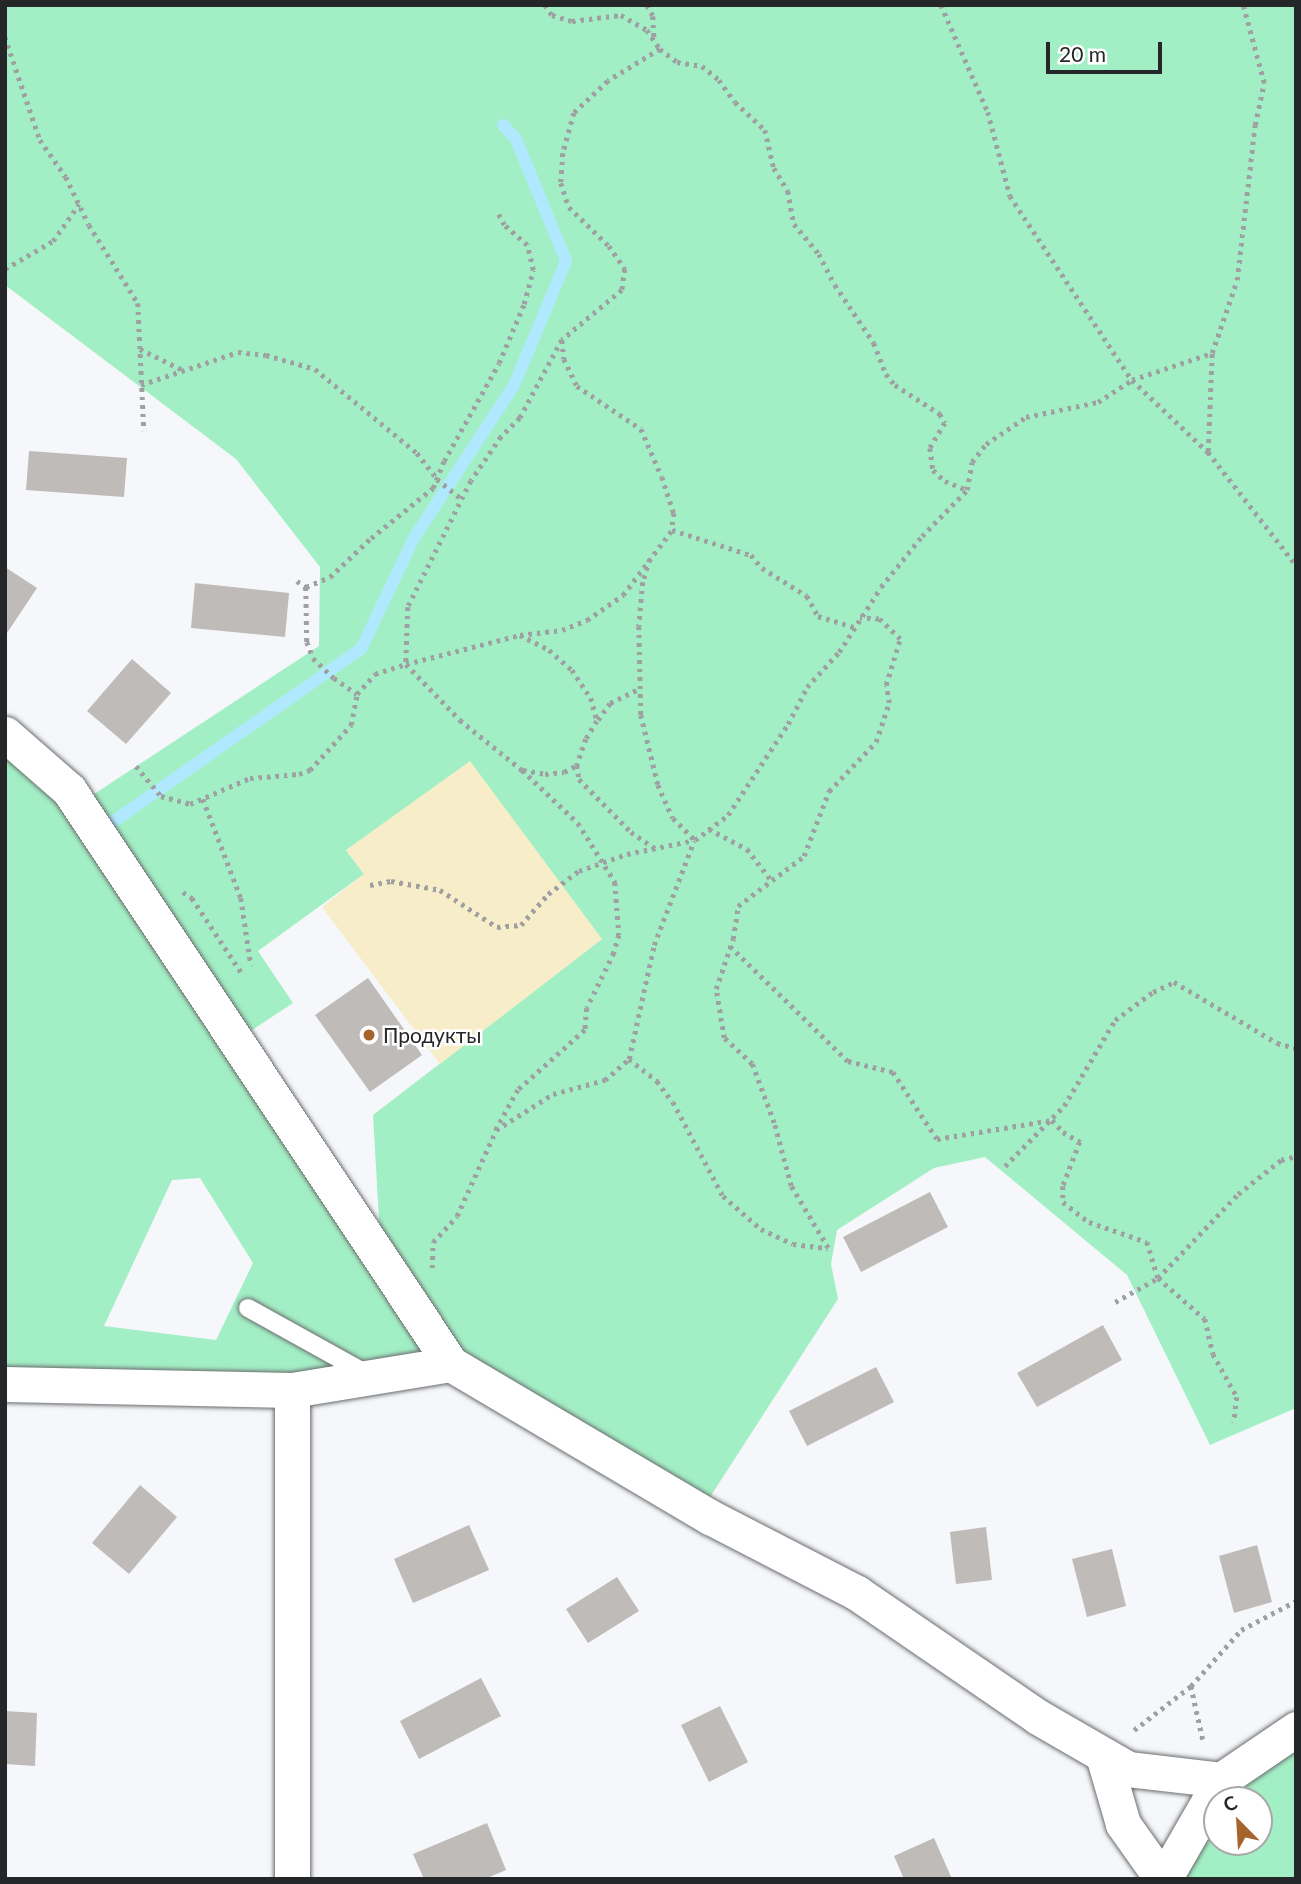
<!DOCTYPE html>
<meta charset="utf-8">
<style>
body{margin:0}
#map{position:relative;width:1301px;height:1884px;overflow:hidden;background:#f5f7fa;font-family:Lato,sans-serif}
div>[style]{position:absolute}
[style*='--x']{left:calc(var(--x)*1px);top:calc(var(--y)*1px);width:calc(var(--w)*1px);rotate:calc(var(--a)*1deg)}
.green>*{inset:0;background:#a3efc5}
.sand>*{inset:0;background:#f7edc8}
.stream>*{height:12px;margin:-6px;padding:0 6px;transform-origin:6px;border-radius:6px;background:#b0e9ff}
.building>*{inset:0;background:#bebbb9}
.path>*{height:4.5px;margin-top:-2.25px;transform-origin:0;background:repeating-linear-gradient(90deg,#9ea0a2 0 3.5px,transparent 0 8.5px)}
.roads{filter:drop-shadow(0 0 2px #6b6d6f) drop-shadow(0 0 2px #6b6d6f)}
.lane>*{height:18px;margin:-9px;padding:0 9px;transform-origin:9px;border-radius:9px;background:#fff}
.street>*{height:35px;margin:-17.5px;padding:0 17.5px;transform-origin:17.5px;border-radius:17.5px;background:#fff}
.dots>*{width:19px;height:19px;translate:-50% -50%;box-sizing:border-box;border:4px solid #fff;border-radius:50%}
span{translate:-50% -50%;white-space:nowrap;text-align:center;line-height:1.15;-webkit-text-stroke:5px #fff;paint-order:stroke}
.poi-label{font-size:21px;color:#252627}
.left{translate:0 -50%;text-align:left}
.frame{position:absolute;inset:0;border:7px solid #252627;pointer-events:none}
.north{position:absolute;left:1203px;top:1786px;width:70px;height:70px;box-sizing:border-box;background:#fff;border:2px solid #a8a8a9;border-radius:50%;rotate:336deg;font-size:19px;font-weight:700;line-height:28px;text-align:center;color:#252627}
.north::after{content:'';display:block;margin:auto;width:24px;height:32px;background:#a4642c;clip-path:polygon(50% 0,100% 100%,50% 72%,0 100%)}
.scale{position:absolute;left:1046px;top:42px;width:116px;height:32px;box-sizing:border-box;border:4px solid #252627;border-top:0;padding-left:9px;font-size:21px;line-height:24px;white-space:nowrap;color:#252627;-webkit-text-stroke:5px #fff;paint-order:stroke}
</style>
<div id="map">
<div class="green">
<i style="clip-path:polygon(evenodd,5px 5px,1296px 5px,1296px 1408px,1210px 1445px,1127px 1275px,985px 1157px,934px 1168px,837px 1230px,831px 1264px,838px 1299px,701px 1511px,461px 1369px,5px 1384px,5px 734px,79px 804px,319px 646px,320px 567px,236px 459px,5px 285px,5px 5px,346px 850px,602px 939px,373px 1115px,381px 1254px,237px 1040px,293px 1003px,258px 951px,364px 874px,346px 850px,5px 5px,200px 1178px,253px 1263px,216px 1340px,104px 1326px,172px 1180px,200px 1178px)"></i>
<i style="clip-path:polygon(evenodd,1296px 1729px,1296px 1879px,1164px 1879px,1198px 1820px,1250px 1760px,1296px 1729px,1217px 1800px,1259px 1800px,1259px 1842px,1217px 1842px,1217px 1800px)"></i>
</div>
<div class="sand">
<i style="clip-path:polygon(470px 761px,602px 939px,440px 1064px,322px 907px,364px 874px,346px 850px)"></i>
</div>
<div class="stream">
<i style="--x:107;--y:826;--w:310;--a:-34.9"></i>
<i style="--x:361;--y:649;--w:123;--a:-64.5"></i>
<i style="--x:414;--y:538;--w:183;--a:-56.8"></i>
<i style="--x:514;--y:385;--w:134;--a:-67.2"></i>
<i style="--x:566;--y:261;--w:132;--a:-112.3"></i>
<i style="--x:516;--y:139;--w:19;--a:-133"></i>
</div>
<div class="building">
<i style="clip-path:polygon(29px 451px,127px 458px,124px 497px,26px 490px)"></i>
<i style="clip-path:polygon(5px 567px,37px 588px,5px 636px)"></i>
<i style="clip-path:polygon(195px 583px,289px 593px,285px 637px,191px 628px)"></i>
<i style="clip-path:polygon(132px 659px,171px 693px,126px 744px,87px 711px)"></i>
<i style="clip-path:polygon(368px 978px,422px 1055px,370px 1092px,315px 1015px)"></i>
<i style="clip-path:polygon(930px 1192px,948px 1227px,861px 1272px,843px 1237px)"></i>
<i style="clip-path:polygon(1103px 1325px,1122px 1360px,1037px 1407px,1017px 1373px)"></i>
<i style="clip-path:polygon(876px 1367px,894px 1402px,807px 1446px,789px 1411px)"></i>
<i style="clip-path:polygon(140px 1485px,177px 1517px,129px 1574px,92px 1543px)"></i>
<i style="clip-path:polygon(469px 1525px,489px 1570px,413px 1603px,394px 1559px)"></i>
<i style="clip-path:polygon(986px 1527px,992px 1580px,956px 1584px,950px 1532px)"></i>
<i style="clip-path:polygon(1257px 1545px,1272px 1602px,1234px 1613px,1219px 1556px)"></i>
<i style="clip-path:polygon(1112px 1549px,1126px 1606px,1087px 1617px,1072px 1559px)"></i>
<i style="clip-path:polygon(617px 1577px,639px 1611px,588px 1643px,566px 1609px)"></i>
<i style="clip-path:polygon(481px 1678px,501px 1716px,419px 1759px,400px 1721px)"></i>
<i style="clip-path:polygon(720px 1706px,748px 1762px,709px 1782px,681px 1725px)"></i>
<i style="clip-path:polygon(5px 1711px,37px 1713px,35px 1766px,5px 1764px)"></i>
<i style="clip-path:polygon(487px 1823px,506px 1870px,485px 1879px,424px 1879px,413px 1854px)"></i>
<i style="clip-path:polygon(934px 1838px,952px 1879px,904px 1879px,894px 1856px)"></i>
</div>
<div class="path">
<i style="--x:545;--y:5;--w:12;--a:55"></i>
<i style="--x:552;--y:15;--w:21;--a:17"></i>
<i style="--x:572;--y:21;--w:49;--a:-7"></i>
<i style="--x:621;--y:15;--w:30;--a:30"></i>
<i style="--x:647;--y:30;--w:23;--a:56"></i>
<i style="--x:660;--y:49;--w:21;--a:37"></i>
<i style="--x:677;--y:62;--w:25;--a:9"></i>
<i style="--x:702;--y:66;--w:22;--a:39"></i>
<i style="--x:719;--y:80;--w:27;--a:54"></i>
<i style="--x:735;--y:102;--w:41;--a:43"></i>
<i style="--x:765;--y:130;--w:39;--a:77"></i>
<i style="--x:774;--y:168;--w:27;--a:59"></i>
<i style="--x:788;--y:191;--w:34;--a:80"></i>
<i style="--x:794;--y:224;--w:39;--a:50"></i>
<i style="--x:819;--y:254;--w:35;--a:63"></i>
<i style="--x:835;--y:285;--w:70;--a:56.1"></i>
<i style="--x:874;--y:343;--w:33;--a:69"></i>
<i style="--x:886;--y:374;--w:14;--a:51"></i>
<i style="--x:895;--y:385;--w:54;--a:32.8"></i>
<i style="--x:940;--y:414;--w:10;--a:61"></i>
<i style="--x:945;--y:423;--w:29;--a:121"></i>
<i style="--x:930;--y:448;--w:22;--a:82"></i>
<i style="--x:933;--y:470;--w:16;--a:43"></i>
<i style="--x:945;--y:481;--w:24;--a:22"></i>
<i style="--x:647;--y:5;--w:13;--a:61"></i>
<i style="--x:653;--y:16;--w:22;--a:87"></i>
<i style="--x:941;--y:5;--w:117;--a:66.3"></i>
<i style="--x:988;--y:112;--w:87;--a:75.3"></i>
<i style="--x:1010;--y:196;--w:221;--a:56.5"></i>
<i style="--x:1132;--y:380;--w:105;--a:43.5"></i>
<i style="--x:1208;--y:452;--w:143;--a:52.1"></i>
<i style="--x:5;--y:37;--w:109;--a:71.2"></i>
<i style="--x:40;--y:140;--w:45;--a:54.9"></i>
<i style="--x:66;--y:177;--w:53;--a:64.4"></i>
<i style="--x:89;--y:225;--w:92;--a:57.9"></i>
<i style="--x:138;--y:303;--w:128;--a:87.3"></i>
<i style="--x:660;--y:49;--w:61;--a:148.4"></i>
<i style="--x:608;--y:81;--w:47;--a:136.7"></i>
<i style="--x:574;--y:113;--w:41;--a:105.4"></i>
<i style="--x:563;--y:153;--w:30;--a:94"></i>
<i style="--x:561;--y:183;--w:25;--a:72"></i>
<i style="--x:569;--y:207;--w:56;--a:44.3"></i>
<i style="--x:609;--y:246;--w:28;--a:55"></i>
<i style="--x:625;--y:269;--w:21;--a:98"></i>
<i style="--x:622;--y:290;--w:78;--a:140.2"></i>
<i style="--x:562;--y:340;--w:89;--a:118.3"></i>
<i style="--x:520;--y:418;--w:27;--a:135"></i>
<i style="--x:501;--y:437;--w:53;--a:124.3"></i>
<i style="--x:471;--y:481;--w:141;--a:116.6"></i>
<i style="--x:408;--y:607;--w:57;--a:92"></i>
<i style="--x:406;--y:664;--w:118;--a:-14.3"></i>
<i style="--x:520;--y:635;--w:42;--a:-6.8"></i>
<i style="--x:562;--y:630;--w:27;--a:-22"></i>
<i style="--x:587;--y:620;--w:44;--a:-34.8"></i>
<i style="--x:623;--y:595;--w:81;--a:-53"></i>
<i style="--x:672;--y:530;--w:83;--a:17.6"></i>
<i style="--x:751;--y:555;--w:17;--a:50"></i>
<i style="--x:762;--y:568;--w:53;--a:31.9"></i>
<i style="--x:807;--y:596;--w:23;--a:61"></i>
<i style="--x:818;--y:616;--w:38;--a:17"></i>
<i style="--x:5;--y:269;--w:56;--a:-30.3"></i>
<i style="--x:53;--y:241;--w:45;--a:-54.9"></i>
<i style="--x:562;--y:340;--w:19;--a:84"></i>
<i style="--x:564;--y:359;--w:30;--a:64"></i>
<i style="--x:577;--y:386;--w:77;--a:33.9"></i>
<i style="--x:641;--y:429;--w:52;--a:66.4"></i>
<i style="--x:662;--y:477;--w:38;--a:72"></i>
<i style="--x:674;--y:513;--w:17;--a:97"></i>
<i style="--x:140;--y:349;--w:46;--a:26"></i>
<i style="--x:141;--y:385;--w:102;--a:-18.8"></i>
<i style="--x:238;--y:352;--w:28;--a:6"></i>
<i style="--x:266;--y:355;--w:51;--a:15.9"></i>
<i style="--x:315;--y:369;--w:132;--a:39.5"></i>
<i style="--x:417;--y:453;--w:33;--a:52"></i>
<i style="--x:437;--y:479;--w:32;--a:39"></i>
<i style="--x:1208;--y:451;--w:98;--a:-87.7"></i>
<i style="--x:1212;--y:353;--w:77;--a:-71.1"></i>
<i style="--x:1237;--y:280;--w:156;--a:-83.4"></i>
<i style="--x:1255;--y:125;--w:43;--a:-77.9"></i>
<i style="--x:1264;--y:83;--w:81;--a:-105.1"></i>
<i style="--x:650;--y:559;--w:24;--a:107"></i>
<i style="--x:643;--y:582;--w:44;--a:95.2"></i>
<i style="--x:639;--y:626;--w:89;--a:88.7"></i>
<i style="--x:641;--y:715;--w:72;--a:76.3"></i>
<i style="--x:658;--y:785;--w:36;--a:66"></i>
<i style="--x:673;--y:818;--w:30;--a:45"></i>
<i style="--x:297;--y:581;--w:11;--a:34"></i>
<i style="--x:306;--y:587;--w:55;--a:89"></i>
<i style="--x:307;--y:642;--w:17;--a:69"></i>
<i style="--x:313;--y:658;--w:29;--a:44"></i>
<i style="--x:334;--y:678;--w:28;--a:35"></i>
<i style="--x:306;--y:587;--w:26;--a:-23"></i>
<i style="--x:330;--y:577;--w:57;--a:-43.6"></i>
<i style="--x:371;--y:538;--w:80;--a:-38.9"></i>
<i style="--x:433;--y:488;--w:29;--a:-68"></i>
<i style="--x:444;--y:461;--w:112;--a:-60.7"></i>
<i style="--x:499;--y:363;--w:64;--a:-67"></i>
<i style="--x:524;--y:304;--w:35;--a:-75"></i>
<i style="--x:533;--y:270;--w:26;--a:-103"></i>
<i style="--x:527;--y:245;--w:30;--a:-139"></i>
<i style="--x:504;--y:225;--w:13;--a:-117"></i>
<i style="--x:520;--y:635;--w:33;--a:27"></i>
<i style="--x:549;--y:650;--w:30;--a:41"></i>
<i style="--x:572;--y:670;--w:34;--a:56"></i>
<i style="--x:591;--y:698;--w:24;--a:75"></i>
<i style="--x:597;--y:721;--w:21;--a:121"></i>
<i style="--x:586;--y:739;--w:28;--a:109"></i>
<i style="--x:577;--y:765;--w:14;--a:82"></i>
<i style="--x:579;--y:779;--w:74;--a:45.5"></i>
<i style="--x:631;--y:832;--w:30;--a:34"></i>
<i style="--x:598;--y:720;--w:21;--a:-55"></i>
<i style="--x:610;--y:703;--w:34;--a:-26"></i>
<i style="--x:136;--y:766;--w:39;--a:50"></i>
<i style="--x:161;--y:796;--w:30;--a:15"></i>
<i style="--x:190;--y:804;--w:65;--a:-23.4"></i>
<i style="--x:250;--y:778;--w:49;--a:-4.7"></i>
<i style="--x:299;--y:774;--w:12;--a:-20"></i>
<i style="--x:310;--y:770;--w:61;--a:-47.7"></i>
<i style="--x:351;--y:725;--w:32;--a:-79"></i>
<i style="--x:357;--y:694;--w:27;--a:-48"></i>
<i style="--x:375;--y:674;--w:33;--a:-18"></i>
<i style="--x:406;--y:664;--w:78;--a:46"></i>
<i style="--x:460;--y:720;--w:80;--a:38.9"></i>
<i style="--x:522;--y:770;--w:77;--a:43.4"></i>
<i style="--x:578;--y:823;--w:70;--a:57.9"></i>
<i style="--x:615;--y:882;--w:53;--a:85.7"></i>
<i style="--x:619;--y:935;--w:19;--a:106"></i>
<i style="--x:614;--y:953;--w:61;--a:116.1"></i>
<i style="--x:587;--y:1008;--w:22;--a:95"></i>
<i style="--x:585;--y:1030;--w:90;--a:138.2"></i>
<i style="--x:518;--y:1090;--w:46;--a:118.8"></i>
<i style="--x:523;--y:770;--w:22;--a:10"></i>
<i style="--x:545;--y:774;--w:19;--a:-6"></i>
<i style="--x:564;--y:772;--w:15;--a:-28"></i>
<i style="--x:203;--y:799;--w:106;--a:69"></i>
<i style="--x:241;--y:898;--w:68;--a:81.5"></i>
<i style="--x:709;--y:829;--w:43;--a:27.8"></i>
<i style="--x:747;--y:849;--w:39;--a:52"></i>
<i style="--x:370;--y:885;--w:21;--a:-11"></i>
<i style="--x:391;--y:881;--w:50;--a:10.4"></i>
<i style="--x:440;--y:890;--w:68;--a:33"></i>
<i style="--x:497;--y:927;--w:24;--a:-5"></i>
<i style="--x:521;--y:925;--w:41;--a:-48.9"></i>
<i style="--x:548;--y:894;--w:39;--a:-37"></i>
<i style="--x:579;--y:871;--w:51;--a:-19.5"></i>
<i style="--x:627;--y:854;--w:69;--a:-11.6"></i>
<i style="--x:695;--y:840;--w:41;--a:-37.1"></i>
<i style="--x:728;--y:815;--w:109;--a:-56.6"></i>
<i style="--x:788;--y:724;--w:42;--a:-62.8"></i>
<i style="--x:807;--y:687;--w:47;--a:-47.6"></i>
<i style="--x:839;--y:652;--w:77;--a:-57.1"></i>
<i style="--x:881;--y:587;--w:65;--a:-51.2"></i>
<i style="--x:922;--y:536;--w:64;--a:-45.6"></i>
<i style="--x:967;--y:490;--w:28;--a:-80"></i>
<i style="--x:972;--y:462;--w:23;--a:-52"></i>
<i style="--x:986;--y:444;--w:48;--a:-34"></i>
<i style="--x:1026;--y:417;--w:74;--a:-11.8"></i>
<i style="--x:1098;--y:402;--w:40;--a:-32.9"></i>
<i style="--x:1132;--y:380;--w:84;--a:-18.6"></i>
<i style="--x:183;--y:892;--w:11;--a:34"></i>
<i style="--x:192;--y:898;--w:89;--a:56.5"></i>
<i style="--x:730;--y:946;--w:165;--a:44.3"></i>
<i style="--x:848;--y:1061;--w:46;--a:13.7"></i>
<i style="--x:893;--y:1072;--w:80;--a:56.7"></i>
<i style="--x:937;--y:1139;--w:117;--a:-9.4"></i>
<i style="--x:1052;--y:1120;--w:16;--a:47"></i>
<i style="--x:1063;--y:1132;--w:20;--a:30"></i>
<i style="--x:1080;--y:1142;--w:47;--a:111.1"></i>
<i style="--x:1063;--y:1186;--w:16;--a:90"></i>
<i style="--x:1063;--y:1202;--w:33;--a:38"></i>
<i style="--x:1089;--y:1222;--w:61;--a:19"></i>
<i style="--x:1147;--y:1242;--w:38;--a:73"></i>
<i style="--x:1158;--y:1278;--w:62;--a:41.1"></i>
<i style="--x:1205;--y:1319;--w:36;--a:77"></i>
<i style="--x:1213;--y:1354;--w:49;--a:60.8"></i>
<i style="--x:1237;--y:1397;--w:26;--a:97"></i>
<i style="--x:629;--y:1059;--w:36;--a:38"></i>
<i style="--x:657;--y:1081;--w:26;--a:53"></i>
<i style="--x:673;--y:1102;--w:106;--a:62"></i>
<i style="--x:723;--y:1196;--w:50;--a:41"></i>
<i style="--x:761;--y:1229;--w:35;--a:25"></i>
<i style="--x:793;--y:1244;--w:35;--a:7"></i>
<i style="--x:1005;--y:1166;--w:84;--a:-45.5"></i>
<i style="--x:1064;--y:1106;--w:100;--a:-59.3"></i>
<i style="--x:1115;--y:1020;--w:47;--a:-36.4"></i>
<i style="--x:1153;--y:992;--w:23;--a:-25"></i>
<i style="--x:1174;--y:982;--w:120;--a:30.6"></i>
<i style="--x:1277;--y:1043;--w:20;--a:15"></i>
<i style="--x:828;--y:1248;--w:72;--a:-120.8"></i>
<i style="--x:791;--y:1186;--w:65;--a:-105.1"></i>
<i style="--x:774;--y:1123;--w:63;--a:-110.4"></i>
<i style="--x:752;--y:1064;--w:38;--a:-137"></i>
<i style="--x:724;--y:1038;--w:50;--a:-99.3"></i>
<i style="--x:716;--y:989;--w:53;--a:-71.2"></i>
<i style="--x:733;--y:939;--w:33;--a:-81"></i>
<i style="--x:738;--y:906;--w:83;--a:-37.1"></i>
<i style="--x:804;--y:856;--w:70;--a:-69"></i>
<i style="--x:829;--y:791;--w:68;--a:-46.2"></i>
<i style="--x:876;--y:742;--w:41;--a:-71.6"></i>
<i style="--x:889;--y:703;--w:18;--a:-99"></i>
<i style="--x:886;--y:685;--w:48;--a:-73.1"></i>
<i style="--x:900;--y:639;--w:29;--a:-136"></i>
<i style="--x:879;--y:619;--w:19;--a:-177"></i>
<i style="--x:432;--y:1268;--w:26;--a:-88"></i>
<i style="--x:433;--y:1242;--w:35;--a:-47"></i>
<i style="--x:457;--y:1216;--w:94;--a:-65.6"></i>
<i style="--x:496;--y:1130;--w:67;--a:-32.3"></i>
<i style="--x:553;--y:1094;--w:54;--a:-15.1"></i>
<i style="--x:605;--y:1080;--w:32;--a:-41"></i>
<i style="--x:629;--y:1059;--w:117;--a:-77.6"></i>
<i style="--x:654;--y:945;--w:111;--a:-69"></i>
<i style="--x:1115;--y:1302;--w:49;--a:-29.2"></i>
<i style="--x:1158;--y:1278;--w:116;--a:-46.4"></i>
<i style="--x:1238;--y:1194;--w:55;--a:-38.3"></i>
<i style="--x:1281;--y:1160;--w:16;--a:-15"></i>
<i style="--x:1191;--y:1686;--w:55;--a:77.5"></i>
<i style="--x:1134;--y:1730;--w:72;--a:-37.7"></i>
<i style="--x:1191;--y:1686;--w:75;--a:-48.2"></i>
<i style="--x:1241;--y:1630;--w:62;--a:-27.8"></i>
</div>
<div class="roads">
<div class="lane">
<i style="--x:248;--y:1308;--w:136;--a:29"></i>
</div>
<div class="street">
<i style="--x:5;--y:734;--w:85;--a:41.2"></i>
<i style="--x:69;--y:790;--w:689;--a:56.36"></i>
<i style="--x:451;--y:1364;--w:301;--a:30.6"></i>
<i style="--x:710;--y:1517;--w:165;--a:27.3"></i>
<i style="--x:857;--y:1593;--w:219;--a:34.4"></i>
<i style="--x:1038;--y:1717;--w:104;--a:30"></i>
<i style="--x:1128;--y:1769;--w:94;--a:6.7"></i>
<i style="--x:5;--y:1384;--w:287;--a:1.2"></i>
<i style="--x:292;--y:1390;--w:161;--a:-9.3"></i>
<i style="--x:292;--y:1390;--w:489;--a:90"></i>
<i style="--x:1103;--y:1755;--w:72;--a:73.8"></i>
<i style="--x:1123;--y:1824;--w:67;--a:54.7"></i>
<i style="--x:1164;--y:1879;--w:114;--a:-60.1"></i>
<i style="--x:1221;--y:1780;--w:91;--a:-34.2"></i>
</div>
</div>
<div class="dots">
<i style="left:369px;top:1035px;background:#a4642c"></i>
</div>
<div class="poi-label">
<span class="left" style="left:383px;top:1035px">Продукты</span>
</div>
<div class="frame"></div>
<div class="north">С</div>
<div class="scale">20 m</div>
</div>
